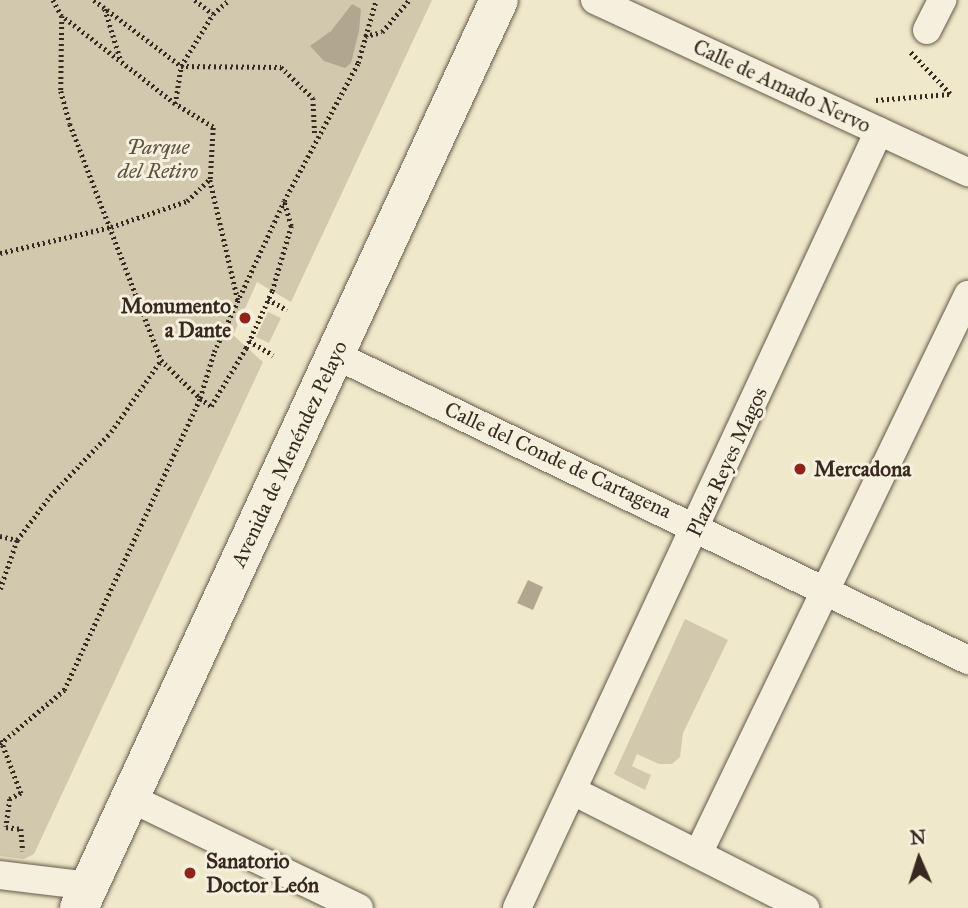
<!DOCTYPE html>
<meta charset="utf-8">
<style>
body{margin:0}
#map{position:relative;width:968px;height:908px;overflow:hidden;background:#f0e8ca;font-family:"IM FELL Great Primer",serif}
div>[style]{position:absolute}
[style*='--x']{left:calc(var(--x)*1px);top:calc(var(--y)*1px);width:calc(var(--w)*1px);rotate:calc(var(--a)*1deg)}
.green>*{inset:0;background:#d1c8ad}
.water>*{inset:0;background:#b1a790}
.path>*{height:4.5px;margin-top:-2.25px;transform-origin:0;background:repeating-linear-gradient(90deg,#372920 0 2px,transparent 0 5.5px)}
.roads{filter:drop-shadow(0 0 2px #65594a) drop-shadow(0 0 2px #65594a)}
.street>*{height:28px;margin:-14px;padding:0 14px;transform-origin:14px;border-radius:14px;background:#f5f0dd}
.secondary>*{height:38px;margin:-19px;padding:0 19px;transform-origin:19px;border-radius:19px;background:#f5f0dd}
.dots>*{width:19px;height:19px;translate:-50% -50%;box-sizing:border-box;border:4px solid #f5f0dd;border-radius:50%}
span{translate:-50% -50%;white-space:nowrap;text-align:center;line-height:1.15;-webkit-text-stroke:6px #f5f0dd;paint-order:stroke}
.street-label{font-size:21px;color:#372920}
.park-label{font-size:21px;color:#5e5143;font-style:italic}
.poi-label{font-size:21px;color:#372920;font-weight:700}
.right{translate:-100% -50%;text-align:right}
.left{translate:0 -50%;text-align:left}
.north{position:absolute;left:884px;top:824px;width:70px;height:70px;-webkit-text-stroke:5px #f5f0dd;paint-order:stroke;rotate:357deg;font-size:19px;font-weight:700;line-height:28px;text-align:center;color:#372920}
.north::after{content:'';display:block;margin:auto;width:24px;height:32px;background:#372920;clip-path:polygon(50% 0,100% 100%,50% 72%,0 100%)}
</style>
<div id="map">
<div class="green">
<i style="clip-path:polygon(0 0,432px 0,291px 302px,257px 282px,233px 335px,263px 362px,34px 854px,24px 859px,0 856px)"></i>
<i style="clip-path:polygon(268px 312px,281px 318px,269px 343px,256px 337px)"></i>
<i style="clip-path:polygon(685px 619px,728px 640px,683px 733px,680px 757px,672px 764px,659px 764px,637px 754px,632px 766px,651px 775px,645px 790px,614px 774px)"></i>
</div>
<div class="water">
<i style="clip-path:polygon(352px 4px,361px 9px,359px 31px,351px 63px,345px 68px,324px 61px,310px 46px,331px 31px)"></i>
<i style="clip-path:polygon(528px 580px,543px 587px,533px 610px,517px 603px)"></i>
</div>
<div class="path">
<i style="--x:53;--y:0;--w:18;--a:61"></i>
<i style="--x:62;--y:16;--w:75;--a:90.8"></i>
<i style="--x:61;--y:91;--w:34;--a:75"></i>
<i style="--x:70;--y:124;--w:253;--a:68.9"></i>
<i style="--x:161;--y:360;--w:54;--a:44.3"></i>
<i style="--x:200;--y:398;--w:48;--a:-73.1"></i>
<i style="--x:214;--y:352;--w:166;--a:-65.1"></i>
<i style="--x:284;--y:201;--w:157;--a:-61.8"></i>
<i style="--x:358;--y:63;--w:66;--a:-74.1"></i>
<i style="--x:94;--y:0;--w:109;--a:37.2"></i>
<i style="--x:181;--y:66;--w:100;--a:0.6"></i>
<i style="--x:281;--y:67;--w:45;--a:44.1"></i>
<i style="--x:313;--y:98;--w:38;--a:87"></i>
<i style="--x:195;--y:0;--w:23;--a:38"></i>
<i style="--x:105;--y:9;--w:54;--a:72.9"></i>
<i style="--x:365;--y:36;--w:17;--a:-13"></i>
<i style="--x:382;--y:32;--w:42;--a:-49.8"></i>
<i style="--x:876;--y:100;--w:74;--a:-4.6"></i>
<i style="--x:950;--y:94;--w:58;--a:-133.6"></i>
<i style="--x:175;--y:104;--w:38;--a:-81"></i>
<i style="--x:181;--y:66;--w:61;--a:-58.4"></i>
<i style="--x:213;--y:14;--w:21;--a:-41"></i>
<i style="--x:210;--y:180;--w:123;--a:76.9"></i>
<i style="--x:0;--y:253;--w:114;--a:-13.2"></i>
<i style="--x:111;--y:227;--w:80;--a:-18.9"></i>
<i style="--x:187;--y:201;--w:32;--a:-44"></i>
<i style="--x:210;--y:179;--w:52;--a:-86.7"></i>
<i style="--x:213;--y:127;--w:44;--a:-148.8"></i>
<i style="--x:175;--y:104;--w:142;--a:-142.2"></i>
<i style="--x:268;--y:299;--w:22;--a:30"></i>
<i style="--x:249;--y:341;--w:28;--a:30"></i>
<i style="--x:0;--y:536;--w:17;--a:13"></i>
<i style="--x:0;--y:589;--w:52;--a:-70.9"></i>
<i style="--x:17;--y:540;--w:55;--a:-53.1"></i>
<i style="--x:50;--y:496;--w:88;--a:-46.4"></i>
<i style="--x:111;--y:432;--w:88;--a:-55.2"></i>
<i style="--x:1;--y:740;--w:57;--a:69.3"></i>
<i style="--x:21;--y:793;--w:13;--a:151"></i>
<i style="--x:10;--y:799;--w:28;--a:98"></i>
<i style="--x:6;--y:827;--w:15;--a:8"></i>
<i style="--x:21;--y:829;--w:22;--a:85"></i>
<i style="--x:0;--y:744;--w:84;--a:-40.2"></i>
<i style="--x:64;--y:690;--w:322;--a:-65"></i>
<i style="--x:200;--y:398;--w:14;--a:36"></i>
<i style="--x:211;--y:406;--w:68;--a:-58.9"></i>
<i style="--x:246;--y:348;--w:63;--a:-65.5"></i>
<i style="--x:272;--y:291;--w:68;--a:-73.7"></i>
<i style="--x:291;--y:226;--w:25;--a:-106"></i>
</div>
<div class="roads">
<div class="street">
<i style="--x:595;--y:0;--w:411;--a:24.8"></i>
<i style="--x:927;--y:30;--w:34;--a:-63"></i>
<i style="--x:335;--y:355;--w:703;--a:25.73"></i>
<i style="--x:575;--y:792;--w:258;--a:26.8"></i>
<i style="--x:130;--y:798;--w:254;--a:25.7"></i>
<i style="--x:698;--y:854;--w:621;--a:-64.22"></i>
<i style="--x:0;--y:875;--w:90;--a:7"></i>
<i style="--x:517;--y:908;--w:857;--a:-65.02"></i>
</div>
<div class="secondary">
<i style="--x:79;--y:908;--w:1000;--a:-65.18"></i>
</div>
</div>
<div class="dots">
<i style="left:245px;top:318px;background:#8f2418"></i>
<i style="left:800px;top:469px;background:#8f2418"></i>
<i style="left:190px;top:873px;background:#8f2418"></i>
</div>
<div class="street-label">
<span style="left:782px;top:86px;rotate:25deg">Calle de Amado Nervo</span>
<span style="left:289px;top:454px;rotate:-65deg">Avenida de Menéndez Pelayo</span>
<span style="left:558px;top:460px;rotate:25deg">Calle del Conde de Cartagena</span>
<span style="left:727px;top:462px;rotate:-65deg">Plaza Reyes Magos</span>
</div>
<div class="park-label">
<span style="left:158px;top:159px">Parque<br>del Retiro</span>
</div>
<div class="poi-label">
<span class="right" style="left:231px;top:318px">Monumento<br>a Dante</span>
<span class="left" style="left:814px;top:469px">Mercadona</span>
<span class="left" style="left:206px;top:873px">Sanatorio<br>Doctor León</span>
</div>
<div class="north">N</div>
</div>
